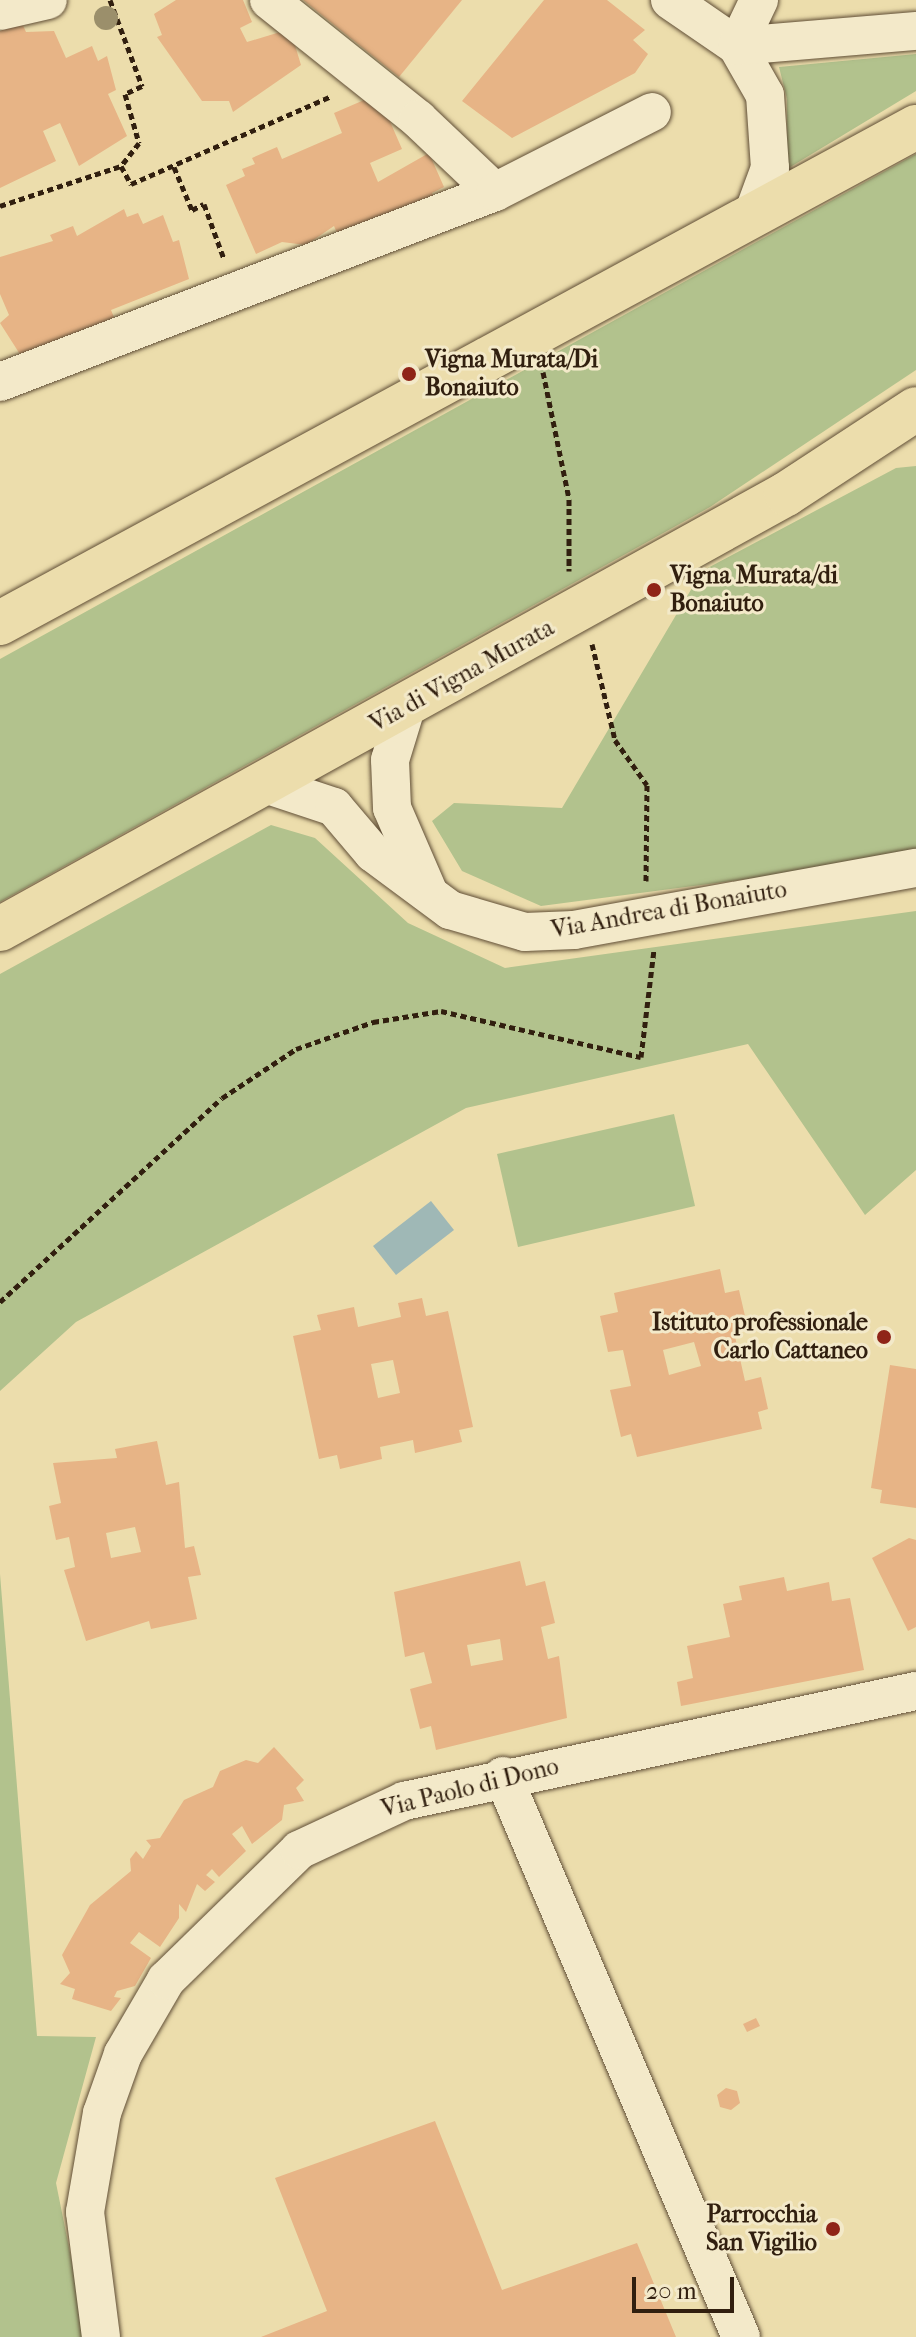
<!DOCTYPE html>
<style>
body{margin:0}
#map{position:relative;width:916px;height:2337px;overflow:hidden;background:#ecddac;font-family:"IM FELL French Canon",serif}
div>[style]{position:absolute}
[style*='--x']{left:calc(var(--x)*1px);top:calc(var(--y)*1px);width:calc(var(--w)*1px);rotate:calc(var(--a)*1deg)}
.green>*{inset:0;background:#b2c28d}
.water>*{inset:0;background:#9fb8b6}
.building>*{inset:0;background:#e7b486}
.path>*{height:5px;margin-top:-2.5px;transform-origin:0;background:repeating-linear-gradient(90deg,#311f0f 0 6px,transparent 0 10px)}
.roads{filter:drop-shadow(0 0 2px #604e36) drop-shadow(0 0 2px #604e36)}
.minor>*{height:38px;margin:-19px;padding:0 19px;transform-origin:19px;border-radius:19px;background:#f3e9c9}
.major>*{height:44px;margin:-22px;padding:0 22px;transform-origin:22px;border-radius:22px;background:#ecddac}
.trees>*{width:24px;height:24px;margin:-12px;border-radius:50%;background:#9b8f6b}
.dots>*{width:22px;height:22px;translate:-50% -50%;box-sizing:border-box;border:4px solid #f3e9c9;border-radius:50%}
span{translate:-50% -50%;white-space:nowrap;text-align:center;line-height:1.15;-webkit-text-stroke:6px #f3e9c9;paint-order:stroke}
.poi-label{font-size:24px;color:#311f0f;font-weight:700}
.left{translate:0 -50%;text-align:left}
.right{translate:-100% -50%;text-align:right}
.street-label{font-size:24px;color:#311f0f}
.scale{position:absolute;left:632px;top:2277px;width:102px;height:36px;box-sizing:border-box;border:4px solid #311f0f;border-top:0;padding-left:10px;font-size:24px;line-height:28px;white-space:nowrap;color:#311f0f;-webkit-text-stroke:6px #f3e9c9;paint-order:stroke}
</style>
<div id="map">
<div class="green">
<i style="clip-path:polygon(916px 54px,916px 91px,787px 169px,787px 99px,779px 67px)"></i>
<i style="clip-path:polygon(916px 154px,916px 370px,710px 507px,0 902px,0 659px)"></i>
<i style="clip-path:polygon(916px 466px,916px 857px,541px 906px,462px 871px,432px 821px,454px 803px,562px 808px,702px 571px,896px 468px)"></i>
<i style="clip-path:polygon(271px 825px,315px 838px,408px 923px,505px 968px,916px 911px,916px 1170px,865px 1215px,748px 1044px,466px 1108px,76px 1322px,0 1391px,0 974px)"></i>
<i style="clip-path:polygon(674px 1114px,695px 1206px,518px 1247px,497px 1154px)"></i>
<i style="clip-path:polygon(0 1574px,37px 2036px,96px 2037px,56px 2183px,87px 2337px,0 2337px)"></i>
</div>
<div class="water">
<i style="clip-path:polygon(431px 1201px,454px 1230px,396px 1275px,373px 1246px)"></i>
</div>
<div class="building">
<i style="clip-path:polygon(176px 0,243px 0,252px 22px,240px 28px,247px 42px,290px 29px,301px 65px,233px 112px,229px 101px,202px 101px,157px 37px,162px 35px,154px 14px)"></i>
<i style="clip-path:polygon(303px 0,462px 0,399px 77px)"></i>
<i style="clip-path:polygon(544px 0,607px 0,645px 30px,633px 40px,648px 54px,635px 73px,512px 138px,462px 101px)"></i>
<i style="clip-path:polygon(21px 21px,26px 32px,54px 31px,66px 58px,92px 46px,98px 61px,107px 56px,116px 90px,108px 94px,127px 136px,79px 166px,60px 123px,43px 131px,56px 161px,0 188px,0 31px)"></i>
<i style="clip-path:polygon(378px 94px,402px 149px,370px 163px,378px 182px,429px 153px,444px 187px,432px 193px,437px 204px,340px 240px,334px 226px,306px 245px,282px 242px,256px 254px,226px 185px,245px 176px,242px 169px,255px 164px,252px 158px,277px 147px,282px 159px,342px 133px,334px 113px)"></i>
<i style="clip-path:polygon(124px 209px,127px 217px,138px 213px,143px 224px,163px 215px,173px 242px,179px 240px,189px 279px,111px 310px,116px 322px,23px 359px,0 323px,9px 315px,0 294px,0 257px,53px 241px,50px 235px,73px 226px,77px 236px)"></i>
<i style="clip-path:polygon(evenodd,720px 1269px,725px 1293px,739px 1290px,748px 1329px,734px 1332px,745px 1381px,761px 1377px,768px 1409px,758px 1412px,762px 1429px,637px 1457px,631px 1434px,621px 1437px,610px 1390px,631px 1386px,623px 1350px,608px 1352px,600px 1316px,618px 1312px,614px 1293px,720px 1269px,694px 1342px,701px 1366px,669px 1375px,663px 1350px,694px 1342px)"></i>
<i style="clip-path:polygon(evenodd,422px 1298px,426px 1316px,448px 1311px,473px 1427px,459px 1430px,462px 1442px,415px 1453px,413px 1440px,380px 1447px,382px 1459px,340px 1469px,337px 1455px,319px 1459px,293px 1336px,321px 1330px,317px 1315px,354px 1307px,358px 1327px,401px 1317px,398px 1303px,422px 1298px,393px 1360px,400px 1393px,378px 1398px,371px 1364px,393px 1360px)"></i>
<i style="clip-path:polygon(890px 1365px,916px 1369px,916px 1508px,880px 1503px,882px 1490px,871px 1488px)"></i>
<i style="clip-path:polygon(evenodd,157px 1441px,166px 1485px,179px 1482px,185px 1548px,194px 1546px,201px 1575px,188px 1577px,197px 1619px,151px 1629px,149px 1621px,86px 1641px,64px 1570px,75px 1567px,69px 1537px,56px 1540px,49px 1506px,61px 1503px,53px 1463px,117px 1458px,115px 1449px,157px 1441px,135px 1527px,141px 1552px,111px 1558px,106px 1533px,135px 1527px)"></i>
<i style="clip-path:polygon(909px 1538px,916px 1540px,916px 1627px,908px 1631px,872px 1558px)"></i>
<i style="clip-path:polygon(evenodd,520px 1561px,526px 1586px,545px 1581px,555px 1623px,541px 1627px,548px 1659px,559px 1656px,567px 1718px,436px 1750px,431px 1726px,420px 1729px,410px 1689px,432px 1683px,424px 1652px,405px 1657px,394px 1592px,520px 1561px,500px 1639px,503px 1660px,471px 1666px,467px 1645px,500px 1639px)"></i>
<i style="clip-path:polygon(784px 1577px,787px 1591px,829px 1582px,832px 1601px,850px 1598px,864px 1670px,681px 1706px,677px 1682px,693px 1678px,687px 1646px,730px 1637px,723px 1604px,742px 1600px,739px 1586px)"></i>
<i style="clip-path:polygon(274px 1747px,304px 1780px,296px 1788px,304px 1801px,284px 1805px,282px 1820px,252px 1844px,242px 1826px,232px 1834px,246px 1851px,219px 1877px,212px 1869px,206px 1875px,215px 1882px,205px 1891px,197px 1884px,186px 1912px,179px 1904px,179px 1918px,160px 1947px,139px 1932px,130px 1943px,151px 1958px,135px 1986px,117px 1991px,114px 1997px,121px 1998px,111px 2011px,72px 1999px,75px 1989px,60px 1984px,70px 1973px,62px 1955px,90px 1905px,131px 1871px,130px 1859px,136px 1851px,143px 1859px,151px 1846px,146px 1840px,160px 1838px,184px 1800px,213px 1787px,220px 1771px,246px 1760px,258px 1763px)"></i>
<i style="clip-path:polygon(756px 2018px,760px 2026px,747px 2032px,743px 2024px)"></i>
<i style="clip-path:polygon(726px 2088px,737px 2091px,740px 2103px,731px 2110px,720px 2107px,717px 2095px)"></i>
<i style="clip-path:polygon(435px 2121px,502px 2290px,637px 2243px,676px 2337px,261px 2337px,327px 2311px,275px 2178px)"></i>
</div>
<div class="path">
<i style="--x:110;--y:0;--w:92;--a:69.6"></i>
<i style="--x:142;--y:86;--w:19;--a:155"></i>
<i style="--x:125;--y:94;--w:51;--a:74.1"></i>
<i style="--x:139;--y:143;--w:29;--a:128"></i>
<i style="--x:121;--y:166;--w:21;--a:61"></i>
<i style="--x:131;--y:184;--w:219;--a:-23.7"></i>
<i style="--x:174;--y:167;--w:47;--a:67.3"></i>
<i style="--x:192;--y:210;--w:13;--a:-27"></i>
<i style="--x:204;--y:204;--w:59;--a:70"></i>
<i style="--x:0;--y:206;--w:127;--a:-18.3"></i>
<i style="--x:543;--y:372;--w:130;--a:78.4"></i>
<i style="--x:569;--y:499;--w:72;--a:90"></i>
<i style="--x:592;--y:644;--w:99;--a:76.5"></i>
<i style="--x:615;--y:740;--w:55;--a:54.6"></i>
<i style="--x:647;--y:785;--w:96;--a:90.6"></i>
<i style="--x:0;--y:1302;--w:301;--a:-42.6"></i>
<i style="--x:222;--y:1098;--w:89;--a:-33.5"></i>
<i style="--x:296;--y:1049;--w:82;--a:-19.3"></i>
<i style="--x:373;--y:1022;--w:69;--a:-9.2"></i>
<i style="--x:441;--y:1011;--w:205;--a:13"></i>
<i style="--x:641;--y:1057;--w:108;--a:-83.1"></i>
</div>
<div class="roads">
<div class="minor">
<i style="--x:269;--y:0;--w:191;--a:38.6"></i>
<i style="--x:418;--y:119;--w:106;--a:43.5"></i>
<i style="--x:670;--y:0;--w:81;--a:34.5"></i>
<i style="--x:737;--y:46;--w:56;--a:60.3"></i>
<i style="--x:765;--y:95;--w:73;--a:86.1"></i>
<i style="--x:770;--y:168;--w:52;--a:110.2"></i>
<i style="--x:0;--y:11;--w:49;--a:-12.9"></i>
<i style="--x:737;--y:46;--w:180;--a:-4.8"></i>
<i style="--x:737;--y:46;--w:51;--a:-64.4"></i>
<i style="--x:0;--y:382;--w:530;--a:-21"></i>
<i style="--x:495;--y:192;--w:176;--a:-27"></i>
<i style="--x:406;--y:708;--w:54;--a:107.1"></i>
<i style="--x:390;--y:760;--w:48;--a:87.6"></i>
<i style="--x:392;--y:808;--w:90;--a:66.6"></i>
<i style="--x:265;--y:784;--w:73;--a:18.4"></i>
<i style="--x:334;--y:807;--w:60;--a:49.7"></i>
<i style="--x:373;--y:853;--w:96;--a:36.5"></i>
<i style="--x:450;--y:910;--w:78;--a:16.3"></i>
<i style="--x:525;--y:932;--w:49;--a:-2.3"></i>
<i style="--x:574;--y:930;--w:348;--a:-10.3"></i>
<i style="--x:503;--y:1776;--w:609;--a:67.01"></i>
<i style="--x:101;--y:2337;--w:126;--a:-97.3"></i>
<i style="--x:85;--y:2212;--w:100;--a:-80.3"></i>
<i style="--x:102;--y:2113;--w:63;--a:-70.4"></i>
<i style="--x:123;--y:2054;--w:86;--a:-59.8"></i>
<i style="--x:166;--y:1980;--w:186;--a:-44.3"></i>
<i style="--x:299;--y:1850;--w:116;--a:-25"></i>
<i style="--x:404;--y:1801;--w:524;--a:-12.13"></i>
</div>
<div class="major">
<i style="--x:0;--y:623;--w:1042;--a:-28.43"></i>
<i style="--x:0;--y:929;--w:898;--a:-28.96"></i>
<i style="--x:786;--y:494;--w:155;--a:-33.2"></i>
</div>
</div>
<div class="trees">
<i style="left:106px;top:18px"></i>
</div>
<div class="dots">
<i style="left:409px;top:374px;background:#8f2418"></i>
<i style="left:654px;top:590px;background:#8f2418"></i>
<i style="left:884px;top:1337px;background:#8f2418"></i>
<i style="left:833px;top:2229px;background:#8f2418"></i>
</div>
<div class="poi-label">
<span class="left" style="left:425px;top:374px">Vigna Murata/Di<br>Bonaiuto</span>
<span class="left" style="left:670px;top:590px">Vigna Murata/di<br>Bonaiuto</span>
<span class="right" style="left:868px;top:1337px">Istituto professionale<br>Carlo Cattaneo</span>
<span class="right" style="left:817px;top:2229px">Parrocchia<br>San Vigilio</span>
</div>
<div class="street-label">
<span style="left:462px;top:676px;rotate:-29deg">Via di Vigna Murata</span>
<span style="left:669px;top:910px;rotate:-10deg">Via Andrea di Bonaiuto</span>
<span style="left:470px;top:1788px;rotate:-14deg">Via Paolo di Dono</span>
</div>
<div class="scale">20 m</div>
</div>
